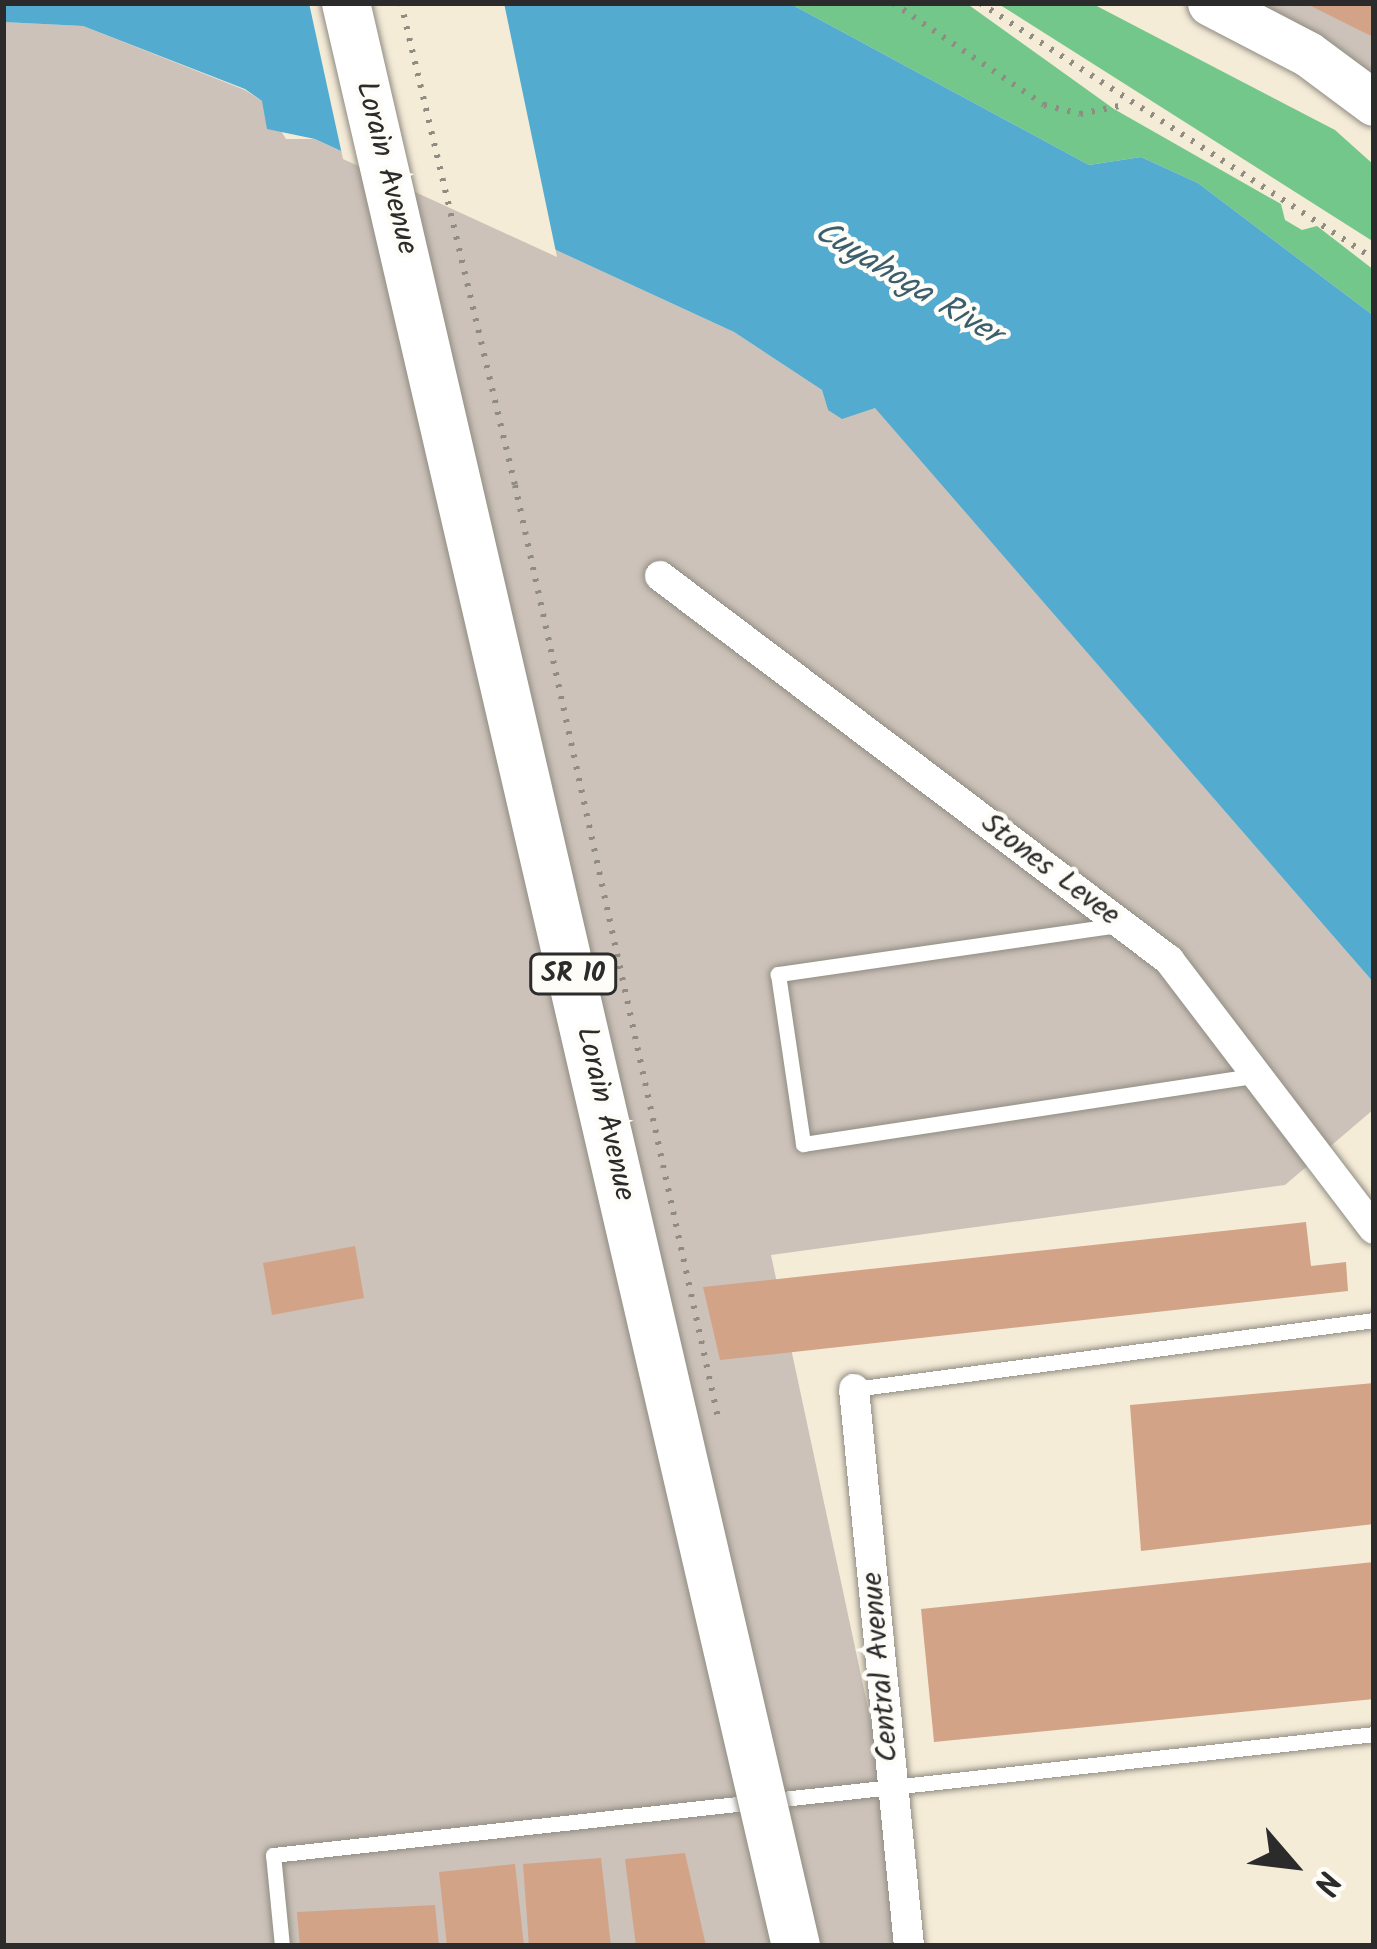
<!DOCTYPE html>
<style>
body{margin:0}
#map{position:relative;width:1377px;height:1949px;overflow:hidden;background:#f5ecd8;font-family:Kalam,sans-serif}
div>[style]{position:absolute}
[style*='--x']{left:calc(var(--x)*1px);top:calc(var(--y)*1px);width:calc(var(--w)*1px);rotate:calc(var(--a)*1deg)}
.industrial>*{inset:0;background:#ccc2b9}
.green>*{inset:0;background:#73c78b}
.water>*{inset:0;background:#53abd0}
.pier>*{inset:0;background:#f5ecd8}
.building>*{inset:0;background:#d3a388}
.path>*{height:6px;margin-top:-3px;transform-origin:0;background:repeating-linear-gradient(90deg,#908c82 0 3px,transparent 0 12px)}
.roads{filter:drop-shadow(0 0 3px #908c82) drop-shadow(0 0 3px #908c82)}
.lane>*{height:15px;margin:-7.5px;padding:0 7.5px;transform-origin:7.5px;border-radius:7.5px;background:#fff}
.street>*{height:30px;margin:-15px;padding:0 15px;transform-origin:15px;border-radius:15px;background:#fff}
.secondary>*{height:45px;margin:-22.5px;padding:0 22.5px;transform-origin:22.5px;border-radius:22.5px;background:#fff}
.path-bridge>*{height:6px;margin-top:-3px;transform-origin:0;background:repeating-linear-gradient(90deg,#908c82 0 3px,transparent 0 12px)}
.bridges{filter:drop-shadow(0 0 3px #908c82) drop-shadow(0 0 3px #908c82)}
.primary-bridge>*{height:48px;margin:-24px;padding:0 24px;transform-origin:24px;border-radius:24px;background:#fff}
span{translate:-50% -50%;white-space:nowrap;text-align:center;line-height:1.15;-webkit-text-stroke:9px #fdfcf7;paint-order:stroke}
.shield-label span{padding:3px 9px;background:#fdfcf7;border:3px solid;border-radius:9px;-webkit-text-stroke-width:0}
.shield-label{font-size:27px;color:#2b2b2b;font-weight:700}
.street-label{font-size:30px;color:#2b2b2b}
.water-label{font-size:33px;color:#3b5e6d;font-style:italic}
.frame{position:absolute;inset:0;border:6px solid #2b2b2b;pointer-events:none}
.north{position:absolute;left:1233px;top:1805px;width:120px;height:120px;-webkit-text-stroke:9px #fdfcf7;paint-order:stroke;rotate:118deg;font-size:33px;font-weight:700;line-height:48px;text-align:center;color:#2b2b2b}
.north::after{content:'';display:block;margin:auto;width:42px;height:54px;background:#2b2b2b;clip-path:polygon(50% 0,100% 100%,50% 72%,0 100%)}
</style>
<div id="map">
<div class="industrial">
<i style="clip-path:polygon(1211px 3px,1374px 3px,1374px 103px)"></i>
<i style="clip-path:polygon(3px 22px,83px 26px,245px 90px,262px 101px,286px 139px,315px 139px,734px 332px,822px 390px,828px 410px,875px 407px,1374px 983px,1374px 1109px,1285px 1185px,771px 1255px,919px 1946px,3px 1946px)"></i>
</div>
<div class="green">
<i style="clip-path:polygon(789px 3px,966px 3px,1114px 109px,1281px 204px,1285px 220px,1302px 230px,1317px 226px,1374px 270px,1374px 316px,1198px 183px,1141px 157px,1089px 165px)"></i>
<i style="clip-path:polygon(997px 3px,1091px 3px,1335px 130px,1374px 165px,1374px 242px)"></i>
</div>
<div class="water">
<i style="clip-path:polygon(3px 3px,789px 3px,1089px 165px,1141px 157px,1198px 183px,1374px 316px,1374px 983px,875px 408px,842px 419px,828px 410px,822px 390px,734px 332px,315px 139px,267px 129px,262px 101px,245px 89px,83px 26px,3px 22px)"></i>
</div>
<div class="pier">
<i style="clip-path:polygon(309px 3px,504px 3px,557px 257px,343px 159px)"></i>
</div>
<div class="building">
<i style="clip-path:polygon(1305px 3px,1374px 3px,1374px 37px,1365px 33px)"></i>
<i style="clip-path:polygon(1306px 1222px,1311px 1266px,1346px 1262px,1348px 1291px,720px 1360px,703px 1287px)"></i>
<i style="clip-path:polygon(355px 1246px,364px 1298px,272px 1315px,263px 1263px)"></i>
<i style="clip-path:polygon(1374px 1383px,1374px 1524px,1141px 1551px,1130px 1405px)"></i>
<i style="clip-path:polygon(1374px 1562px,1374px 1699px,934px 1742px,921px 1609px)"></i>
<i style="clip-path:polygon(685px 1853px,706px 1946px,636px 1946px,625px 1859px)"></i>
<i style="clip-path:polygon(601px 1858px,611px 1946px,529px 1946px,523px 1864px)"></i>
<i style="clip-path:polygon(515px 1864px,524px 1946px,447px 1946px,439px 1872px)"></i>
<i style="clip-path:polygon(435px 1905px,439px 1946px,300px 1946px,297px 1912px)"></i>
</div>
<div class="path">
<i style="--x:893;--y:3;--w:182;--a:34"></i>
<i style="--x:1044;--y:105;--w:37;--a:14"></i>
<i style="--x:1080;--y:114;--w:45;--a:-11.6"></i>
<i style="--x:980;--y:3;--w:470;--a:33"></i>
</div>
<div class="roads">
<div class="lane">
<i style="--x:1119;--y:925;--w:345;--a:171.8"></i>
<i style="--x:778;--y:974;--w:172;--a:81.6"></i>
<i style="--x:803;--y:1144;--w:459;--a:-8.6"></i>
<i style="--x:854;--y:1389;--w:525;--a:-7.56"></i>
<i style="--x:282;--y:1946;--w:91;--a:-95.6"></i>
<i style="--x:273;--y:1855;--w:1108;--a:-6.27"></i>
</div>
<div class="street">
<i style="--x:660;--y:576;--w:638;--a:37.03"></i>
<i style="--x:1169;--y:960;--w:338;--a:52.7"></i>
<i style="--x:854;--y:1389;--w:560;--a:84.36"></i>
</div>
<div class="secondary">
<i style="--x:1210;--y:3;--w:110;--a:27.5"></i>
<i style="--x:1308;--y:54;--w:82;--a:36.6"></i>
</div>
</div>
<div class="path-bridge">
<i style="--x:401;--y:3;--w:495;--a:76.7"></i>
<i style="--x:515;--y:485;--w:959;--a:77.72"></i>
</div>
<div class="bridges">
<div class="primary-bridge">
<i style="--x:346;--y:3;--w:1994;--a:76.96"></i>
</div>
</div>
<div class="shield-label">
<span style="left:573px;top:974px">SR 10</span>
</div>
<div class="street-label">
<span style="left:386px;top:168px;rotate:76deg">Lorain Avenue</span>
<span style="left:1050px;top:870px;rotate:37deg">Stones Levee</span>
<span style="left:605px;top:1114px;rotate:77deg">Lorain Avenue</span>
<span style="left:881px;top:1667px;rotate:-95deg">Central Avenue</span>
</div>
<div class="water-label">
<span style="left:907px;top:284px;rotate:31deg">Cuyahoga River</span>
</div>
<div class="frame"></div>
<div class="north">N</div>
</div>
